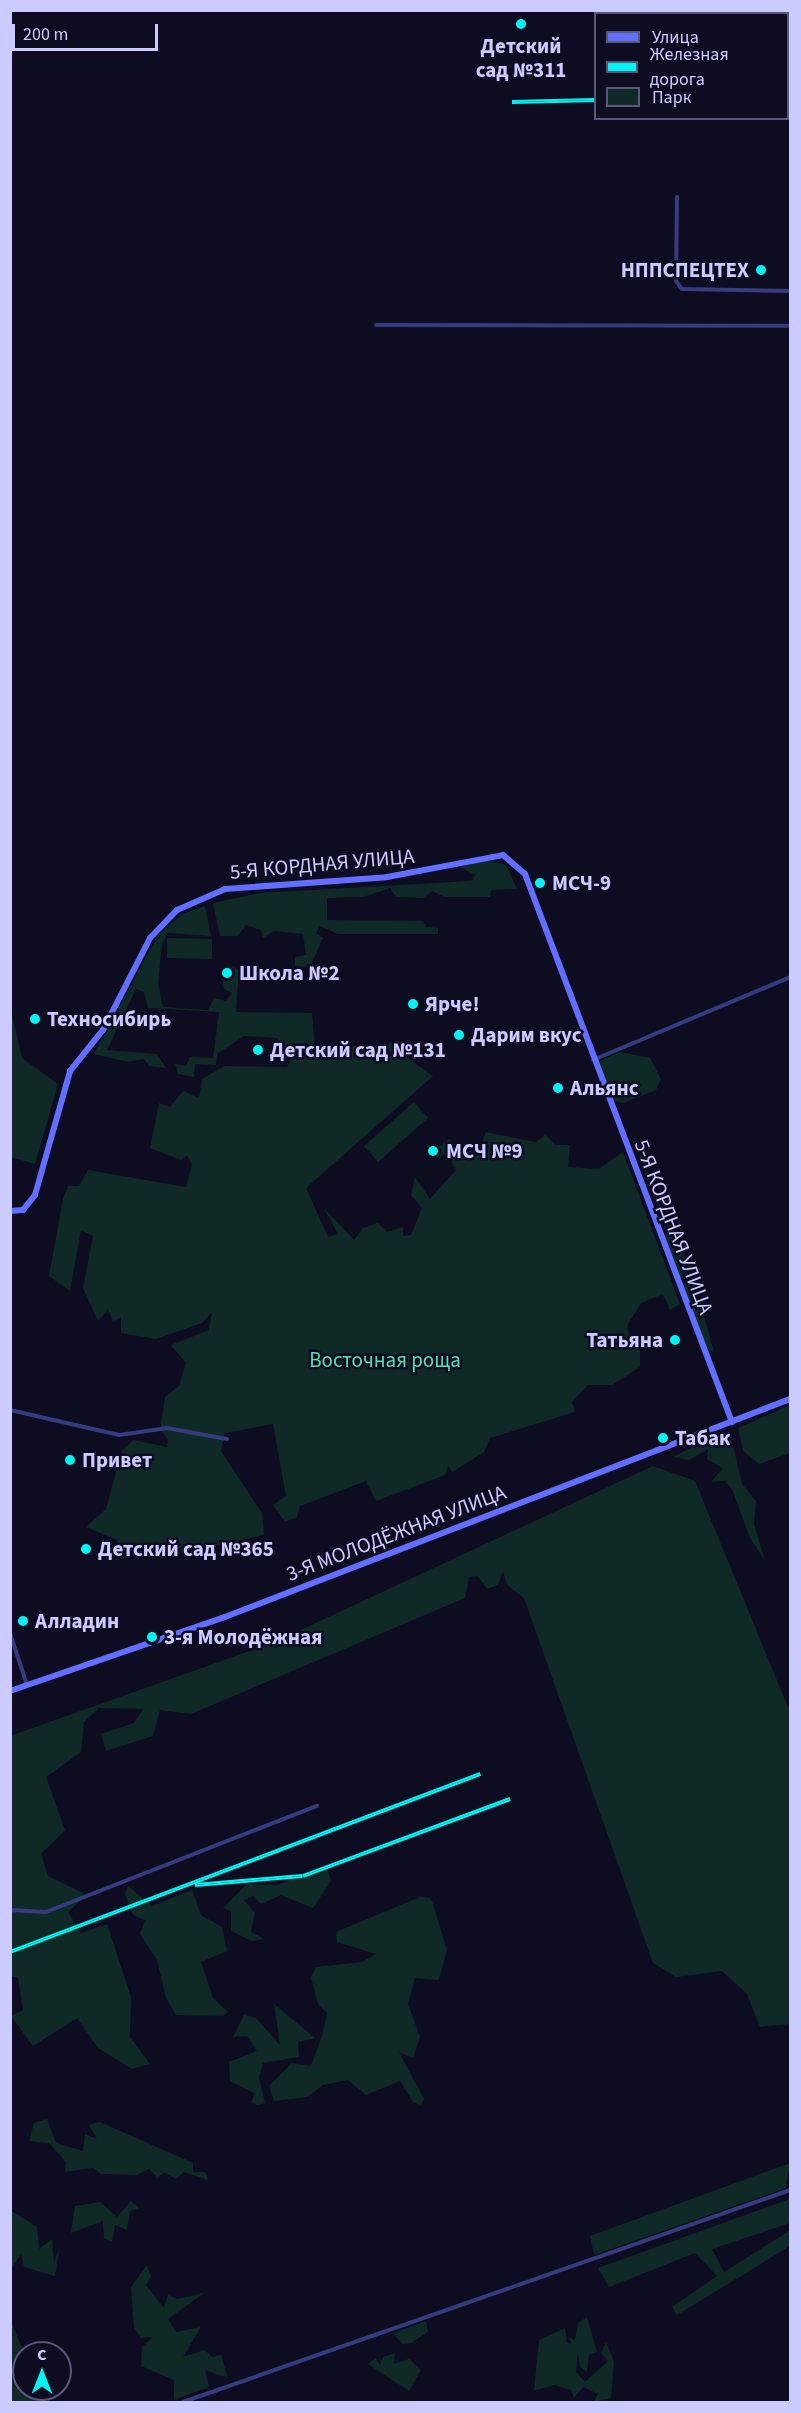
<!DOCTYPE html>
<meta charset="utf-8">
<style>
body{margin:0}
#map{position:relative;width:801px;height:2413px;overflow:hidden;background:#0d0c20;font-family:"Source Sans 3",sans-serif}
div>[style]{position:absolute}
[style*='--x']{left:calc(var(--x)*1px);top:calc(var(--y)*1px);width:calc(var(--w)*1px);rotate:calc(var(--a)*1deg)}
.green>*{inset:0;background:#0f2a26}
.minor>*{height:4px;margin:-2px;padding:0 2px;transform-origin:2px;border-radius:2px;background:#363b7f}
.secondary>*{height:6px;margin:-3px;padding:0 3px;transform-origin:3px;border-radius:3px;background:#626eff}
.rail>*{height:4px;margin-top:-2px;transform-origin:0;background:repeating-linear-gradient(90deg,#0d0c20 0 4.5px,#00f6f5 0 9px);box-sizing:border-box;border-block:2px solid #00f6f5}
.dots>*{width:16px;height:16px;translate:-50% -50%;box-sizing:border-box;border:3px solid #0d0c20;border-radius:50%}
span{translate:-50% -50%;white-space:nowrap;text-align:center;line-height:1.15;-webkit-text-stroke:5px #0d0c20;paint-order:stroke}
.poi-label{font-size:21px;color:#cbcbff;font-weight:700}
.right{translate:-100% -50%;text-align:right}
.left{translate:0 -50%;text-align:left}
.street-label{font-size:21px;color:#cbcbff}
.park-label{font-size:21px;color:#55e0af}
.frame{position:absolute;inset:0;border:12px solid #cbcbff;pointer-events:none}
.legend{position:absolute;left:594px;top:12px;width:195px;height:108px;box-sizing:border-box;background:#0d0c20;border:2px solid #595879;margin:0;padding:8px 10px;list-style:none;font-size:18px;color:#cbcbff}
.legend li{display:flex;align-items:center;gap:12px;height:30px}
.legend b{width:30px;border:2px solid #595879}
.north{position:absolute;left:12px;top:2341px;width:60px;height:60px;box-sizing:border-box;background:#0d0c20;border:2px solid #595879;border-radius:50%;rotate:0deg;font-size:16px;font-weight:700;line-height:24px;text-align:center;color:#cbcbff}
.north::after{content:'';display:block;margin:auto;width:21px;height:27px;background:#00f6f5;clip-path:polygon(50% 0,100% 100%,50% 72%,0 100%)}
.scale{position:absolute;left:12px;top:24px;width:146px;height:27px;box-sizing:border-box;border:3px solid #cbcbff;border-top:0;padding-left:8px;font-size:18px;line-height:21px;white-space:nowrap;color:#cbcbff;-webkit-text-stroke:4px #0d0c20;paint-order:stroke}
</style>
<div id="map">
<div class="green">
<i style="clip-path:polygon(488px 860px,506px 865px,517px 889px,491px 890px,490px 897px,445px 897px,432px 891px,423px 898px,396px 897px,390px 888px,363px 897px,327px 898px,327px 920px,423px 921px,426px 927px,438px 928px,438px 934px,338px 934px,320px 926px,316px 933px,323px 938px,310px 967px,295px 966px,295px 957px,306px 955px,303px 934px,274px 931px,263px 938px,261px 930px,246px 925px,238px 936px,220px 936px,213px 903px,259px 893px,471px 881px,476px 875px,459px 867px)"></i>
<i style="clip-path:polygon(205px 906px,211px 936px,168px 933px,162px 944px,158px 983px,163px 1007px,208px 1010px,214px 998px,226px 1001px,232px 993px,224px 989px,221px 972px,228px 964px,239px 970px,236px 1012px,312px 1013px,315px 1049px,398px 1042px,398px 1051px,433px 1076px,306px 1188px,328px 1237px,338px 1234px,324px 1208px,354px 1240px,363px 1228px,378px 1223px,387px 1232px,403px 1227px,403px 1236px,411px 1235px,422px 1208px,411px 1195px,415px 1177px,430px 1199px,456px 1170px,447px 1152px,439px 1158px,436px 1149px,449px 1139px,462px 1154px,481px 1146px,486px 1132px,536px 1142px,545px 1135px,556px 1145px,570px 1145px,568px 1167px,599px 1169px,623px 1152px,680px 1304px,670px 1310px,663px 1294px,641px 1303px,627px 1326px,632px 1345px,640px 1348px,640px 1367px,612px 1385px,588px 1385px,572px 1402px,575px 1412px,490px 1438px,484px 1452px,452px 1472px,448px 1466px,445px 1475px,376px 1501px,366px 1481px,300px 1506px,297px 1517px,285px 1522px,273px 1505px,286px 1496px,273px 1424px,225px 1433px,221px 1451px,262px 1513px,264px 1535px,167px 1556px,163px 1546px,123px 1558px,117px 1540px,86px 1527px,106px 1509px,122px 1450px,134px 1440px,167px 1447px,168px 1439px,160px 1430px,165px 1397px,179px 1386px,186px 1363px,171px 1345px,209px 1330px,212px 1312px,202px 1323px,156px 1339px,121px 1333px,121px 1317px,113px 1321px,108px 1309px,98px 1321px,83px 1288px,93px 1236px,81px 1230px,70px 1291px,49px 1276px,63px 1199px,68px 1186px,79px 1186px,88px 1170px,186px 1187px,192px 1165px,187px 1155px,181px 1160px,150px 1148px,159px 1103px,170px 1107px,183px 1091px,199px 1098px,202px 1079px,224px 1066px,287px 1067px,290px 1062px,288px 1049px,277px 1038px,244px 1036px,217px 1054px,216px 1065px,195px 1064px,194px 1077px,178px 1074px,175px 1064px,186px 1066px,190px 1057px,213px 1058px,219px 1012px,148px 1008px,144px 992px,136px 989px,107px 1050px,157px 1054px,166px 1068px,149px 1066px,144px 1059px,128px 1062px,94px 1054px,158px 935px,182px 914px)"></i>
<i style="clip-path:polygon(167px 938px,212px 939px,212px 959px,167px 958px)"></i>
<i style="clip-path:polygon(11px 1010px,22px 1058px,58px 1084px,35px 1164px,11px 1157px)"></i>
<i style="clip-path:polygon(620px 1052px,650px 1058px,661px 1079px,656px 1090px,623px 1103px,609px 1100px,597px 1062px)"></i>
<i style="clip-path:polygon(414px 1102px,428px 1118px,378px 1162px,364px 1146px)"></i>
<i style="clip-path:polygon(673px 1235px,684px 1252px,686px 1278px,679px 1279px,667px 1247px,666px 1236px)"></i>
<i style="clip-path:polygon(687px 1281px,701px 1305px,714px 1352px,704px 1348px,696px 1328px,683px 1286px)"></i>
<i style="clip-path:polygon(790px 1405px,790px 1453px,759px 1464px,743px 1451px,738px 1428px)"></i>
<i style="clip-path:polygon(720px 1433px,732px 1441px,742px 1484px,756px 1501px,754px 1524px,765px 1561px,750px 1538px,732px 1489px,725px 1481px,711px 1482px,723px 1468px,707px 1459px,708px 1449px,689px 1460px,673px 1457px)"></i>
<i style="clip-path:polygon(653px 1466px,695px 1481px,790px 1712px,790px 2024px,760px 2027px,747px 1994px,722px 1971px,676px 1977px,653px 1963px,524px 1598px,507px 1585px,503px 1571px,498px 1585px,487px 1589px,478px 1576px,469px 1577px,465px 1598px,191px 1714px,160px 1710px,153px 1736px,106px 1751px,101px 1734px,134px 1723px,143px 1709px,99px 1708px,84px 1722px,81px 1752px,46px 1777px,65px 1830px,41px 1854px,48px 1876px,87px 1895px,68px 1912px,81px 1933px,107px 1924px,131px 1997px,130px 2037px,150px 2064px,132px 2069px,98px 2048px,77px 2018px,33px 2046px,11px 2016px,23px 2010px,18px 1978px,10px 1976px,10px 1736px,275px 1642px)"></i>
<i style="clip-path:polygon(327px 1868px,331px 1881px,313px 1908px,281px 1895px,261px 1904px,253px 1896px,244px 1900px,255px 1913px,251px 1932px,264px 1939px,252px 1941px,231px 1931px,231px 1911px,223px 1908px,247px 1884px,277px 1885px)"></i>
<i style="clip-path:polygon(128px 1886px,152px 1906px,192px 1890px,201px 1915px,222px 1927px,227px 1951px,201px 1962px,213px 1998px,228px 2012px,223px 2016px,176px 2015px,166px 1998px,157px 1960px,140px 1934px,145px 1920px,133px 1915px,125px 1894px)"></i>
<i style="clip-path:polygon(420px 1897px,431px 1898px,447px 1950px,439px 1980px,415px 1978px,408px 2004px,420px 2037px,413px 2058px,399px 2052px,424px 2099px,421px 2105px,413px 2102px,400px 2081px,366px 2095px,348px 2080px,323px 2085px,307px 2097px,274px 2101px,269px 2086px,292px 2063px,311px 2066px,322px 2036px,327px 2013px,318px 2004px,311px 1978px,316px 1967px,362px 1962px,376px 1954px,337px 1942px,336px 1932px)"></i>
<i style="clip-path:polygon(274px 2004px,315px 2038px,298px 2042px,299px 2057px,263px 2063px,259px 2078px,265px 2103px,258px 2105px,252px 2103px,254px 2093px,230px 2081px,229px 2062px,257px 2051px,247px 2036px,233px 2037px,244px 2015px,256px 2018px,280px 2045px)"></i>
<i style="clip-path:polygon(47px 2119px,56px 2143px,83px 2151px,85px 2134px,97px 2139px,89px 2125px,100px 2122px,193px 2163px,193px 2172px,205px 2172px,208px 2180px,184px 2172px,176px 2179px,165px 2173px,157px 2177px,149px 2169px,137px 2175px,101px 2174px,93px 2168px,65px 2172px,66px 2162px,49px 2143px,29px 2141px,34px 2123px)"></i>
<i style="clip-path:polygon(790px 2163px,786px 2188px,594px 2255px,590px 2236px)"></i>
<i style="clip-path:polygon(790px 2199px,790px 2223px,712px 2249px,724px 2272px,789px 2231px,790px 2246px,677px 2315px,672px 2307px,717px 2276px,695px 2253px,609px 2287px,598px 2268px)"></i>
<i style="clip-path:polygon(131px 2201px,139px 2208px,130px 2211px,127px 2230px,115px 2225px,112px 2242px,104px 2238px,103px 2221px,71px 2233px,75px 2206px,100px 2202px,117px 2217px)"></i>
<i style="clip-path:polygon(10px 2210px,37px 2227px,39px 2249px,52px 2239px,54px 2262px,59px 2250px,55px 2276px,24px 2267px,21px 2254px,11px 2269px)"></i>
<i style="clip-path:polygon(147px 2265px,151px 2277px,146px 2285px,164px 2308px,168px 2295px,177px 2299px,204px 2293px,168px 2319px,176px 2332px,201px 2327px,183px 2357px,205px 2350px,212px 2357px,221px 2355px,228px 2378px,205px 2370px,209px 2387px,174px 2400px,174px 2380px,141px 2366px,142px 2347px,153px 2337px,141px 2338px,134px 2327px,131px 2287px)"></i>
<i style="clip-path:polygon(587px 2317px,597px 2352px,589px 2355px,587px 2372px,580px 2367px,578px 2352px,576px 2372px,585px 2382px,608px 2361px,601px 2353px,606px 2342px,614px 2362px,611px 2398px,594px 2402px,598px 2394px,583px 2387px,574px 2398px,571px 2390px,554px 2385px,534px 2391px,539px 2340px,565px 2328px,567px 2343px,572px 2344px,568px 2337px,575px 2340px,578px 2323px)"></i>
<i style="clip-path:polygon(11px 2321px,24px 2353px,24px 2389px,40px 2389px,44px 2399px,36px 2402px,11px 2402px)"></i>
<i style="clip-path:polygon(426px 2321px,428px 2332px,411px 2343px,402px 2344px,393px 2333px)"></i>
<i style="clip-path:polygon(395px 2353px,394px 2364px,409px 2359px,421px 2370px,409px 2391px,368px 2364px,376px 2358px,380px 2365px,383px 2357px)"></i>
</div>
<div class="minor">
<i style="--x:677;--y:197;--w:84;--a:90.7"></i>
<i style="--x:676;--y:281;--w:10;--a:53"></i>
<i style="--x:682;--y:289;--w:108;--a:1.1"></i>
<i style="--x:376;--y:325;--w:414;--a:0.1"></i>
<i style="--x:593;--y:1060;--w:214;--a:-22.8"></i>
<i style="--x:10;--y:1410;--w:112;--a:12.9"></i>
<i style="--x:119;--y:1435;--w:49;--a:-8.3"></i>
<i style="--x:167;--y:1428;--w:61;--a:10.4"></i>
<i style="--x:10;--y:1633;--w:55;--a:71.9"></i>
<i style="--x:10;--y:1910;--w:36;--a:3"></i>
<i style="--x:46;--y:1912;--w:291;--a:-21.4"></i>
<i style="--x:183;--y:2402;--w:643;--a:-19.25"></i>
</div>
<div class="secondary">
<i style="--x:10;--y:1211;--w:13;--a:-4"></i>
<i style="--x:23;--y:1210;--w:19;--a:-51"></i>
<i style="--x:35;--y:1195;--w:129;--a:-74.2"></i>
<i style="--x:70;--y:1071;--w:53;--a:-51.2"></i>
<i style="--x:103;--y:1030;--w:103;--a:-62.9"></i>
<i style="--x:150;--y:938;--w:39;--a:-46"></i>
<i style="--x:177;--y:910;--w:52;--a:-23.6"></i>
<i style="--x:225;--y:889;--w:162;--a:-4.2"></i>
<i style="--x:387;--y:877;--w:118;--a:-10.7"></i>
<i style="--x:503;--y:855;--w:29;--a:41"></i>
<i style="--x:525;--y:874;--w:586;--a:69.31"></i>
<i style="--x:10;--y:1691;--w:227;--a:-19"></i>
<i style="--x:225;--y:1617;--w:606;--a:-21.1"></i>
</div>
<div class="rail">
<i style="--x:788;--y:90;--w:2;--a:0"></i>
<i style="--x:512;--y:102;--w:84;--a:-1.4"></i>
<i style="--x:195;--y:1885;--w:108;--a:-4.8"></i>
<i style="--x:303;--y:1876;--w:221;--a:-20.4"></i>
<i style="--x:10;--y:1952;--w:503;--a:-20.74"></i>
</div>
<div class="dots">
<i style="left:521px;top:24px;background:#00f6f5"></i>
<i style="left:761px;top:270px;background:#00f6f5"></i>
<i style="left:540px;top:883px;background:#00f6f5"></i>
<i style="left:227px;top:973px;background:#00f6f5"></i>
<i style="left:413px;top:1004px;background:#00f6f5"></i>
<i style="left:35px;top:1019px;background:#00f6f5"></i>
<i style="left:459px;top:1035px;background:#00f6f5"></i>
<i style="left:258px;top:1050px;background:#00f6f5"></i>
<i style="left:558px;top:1088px;background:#00f6f5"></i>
<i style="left:433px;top:1151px;background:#00f6f5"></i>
<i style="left:675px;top:1340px;background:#00f6f5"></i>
<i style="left:663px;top:1438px;background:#00f6f5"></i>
<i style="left:70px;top:1460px;background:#00f6f5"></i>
<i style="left:86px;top:1549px;background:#00f6f5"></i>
<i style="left:23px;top:1621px;background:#00f6f5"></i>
<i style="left:152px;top:1637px;background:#00f6f5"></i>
</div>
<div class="poi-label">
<span style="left:521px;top:58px">Детский<br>сад №311</span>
<span class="right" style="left:749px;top:270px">НППСПЕЦТЕХ</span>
<span class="left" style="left:552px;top:883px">МСЧ-9</span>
<span class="left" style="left:239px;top:973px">Школа №2</span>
<span class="left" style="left:425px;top:1004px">Ярче!</span>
<span class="left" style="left:47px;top:1019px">Техносибирь</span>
<span class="left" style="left:471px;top:1035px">Дарим вкус</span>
<span class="left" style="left:270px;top:1050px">Детский сад №131</span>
<span class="left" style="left:570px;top:1088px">Альянс</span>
<span class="left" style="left:446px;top:1151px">МСЧ №9</span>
<span class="right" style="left:663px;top:1340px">Татьяна</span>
<span class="left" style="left:675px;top:1438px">Табак</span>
<span class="left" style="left:82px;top:1460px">Привет</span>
<span class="left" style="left:98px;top:1549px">Детский сад №365</span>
<span class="left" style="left:35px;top:1621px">Алладин</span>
<span class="left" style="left:164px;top:1637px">3-я Молодёжная</span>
</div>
<div class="street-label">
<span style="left:322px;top:864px;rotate:-5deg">5-Я КОРДНАЯ УЛИЦА</span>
<span style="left:674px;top:1227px;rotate:69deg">5-Я КОРДНАЯ УЛИЦА</span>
<span style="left:396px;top:1533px;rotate:-21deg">3-Я МОЛОДЁЖНАЯ УЛИЦА</span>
</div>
<div class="park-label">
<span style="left:385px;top:1360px">Восточная роща</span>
</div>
<div class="frame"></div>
<ul class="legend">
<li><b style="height:8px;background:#626eff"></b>Улица</li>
<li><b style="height:8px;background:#00f6f5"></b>Железная дорога</li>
<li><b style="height:16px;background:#0f2a26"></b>Парк</li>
</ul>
<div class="north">С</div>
<div class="scale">200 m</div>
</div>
